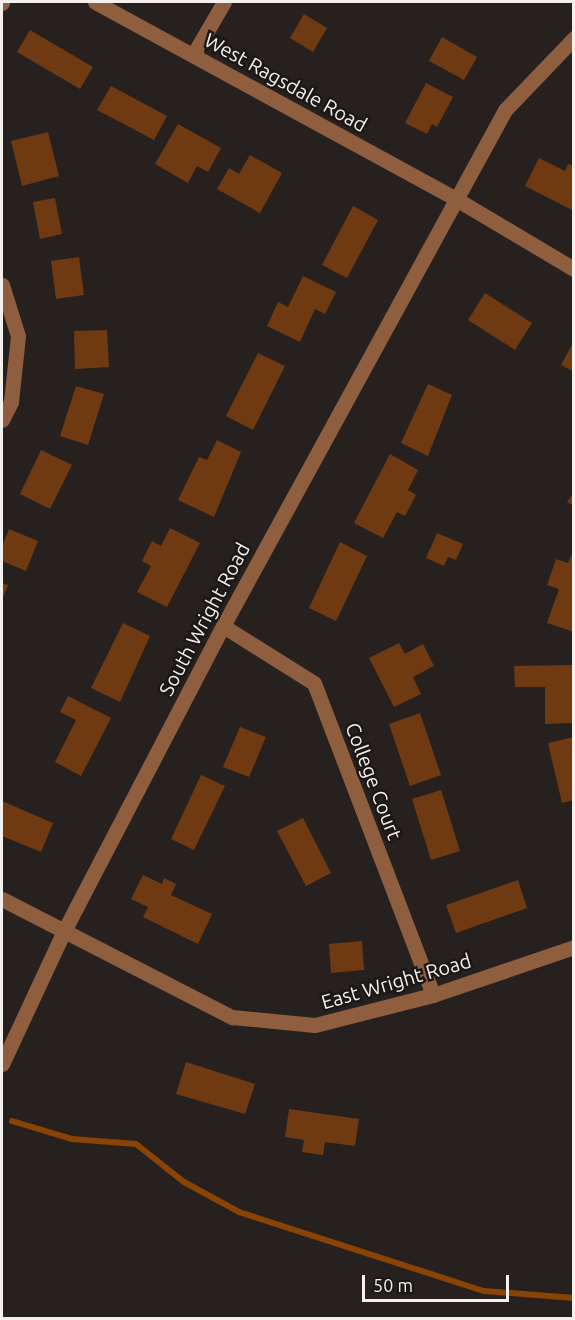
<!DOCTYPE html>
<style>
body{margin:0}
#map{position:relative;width:575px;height:1320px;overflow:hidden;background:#26211f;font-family:Ubuntu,sans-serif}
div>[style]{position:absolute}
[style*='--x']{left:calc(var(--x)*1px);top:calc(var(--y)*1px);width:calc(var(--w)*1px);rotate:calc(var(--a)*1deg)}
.stream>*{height:6px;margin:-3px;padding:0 3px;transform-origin:3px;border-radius:3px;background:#884305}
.building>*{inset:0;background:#6f3a11}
.minor>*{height:15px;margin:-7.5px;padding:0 7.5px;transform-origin:7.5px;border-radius:7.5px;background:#8f5e3f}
span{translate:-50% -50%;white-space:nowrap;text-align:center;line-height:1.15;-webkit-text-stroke:5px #1c1816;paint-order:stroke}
.street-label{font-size:20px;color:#f3f0ee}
.frame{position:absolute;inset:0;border:3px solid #f3f0ee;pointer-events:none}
.scale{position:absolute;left:362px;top:1275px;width:147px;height:27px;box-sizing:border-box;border:3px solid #f3f0ee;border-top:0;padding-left:8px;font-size:18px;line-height:21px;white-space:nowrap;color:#f3f0ee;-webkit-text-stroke:4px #1c1816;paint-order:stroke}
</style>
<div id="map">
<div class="stream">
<i style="--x:12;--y:1121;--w:63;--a:16.7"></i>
<i style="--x:72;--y:1139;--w:64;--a:4.5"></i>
<i style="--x:136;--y:1144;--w:61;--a:38.4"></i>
<i style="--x:184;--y:1182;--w:63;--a:28.6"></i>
<i style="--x:239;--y:1212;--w:257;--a:17.9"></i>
<i style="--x:484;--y:1291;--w:90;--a:4.4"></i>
</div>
<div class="building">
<i style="clip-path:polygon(304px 14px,327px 28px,313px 52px,290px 38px)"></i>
<i style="clip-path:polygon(30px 30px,93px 67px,80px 89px,17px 52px)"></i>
<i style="clip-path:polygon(442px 37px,477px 57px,464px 80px,429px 61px)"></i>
<i style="clip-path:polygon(426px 83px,453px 97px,437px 127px,432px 124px,427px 134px,405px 123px)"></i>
<i style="clip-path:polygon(111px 86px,167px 116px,154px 140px,97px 110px)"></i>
<i style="clip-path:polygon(178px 124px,221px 148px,208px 172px,197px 166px,188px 183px,155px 164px)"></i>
<i style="clip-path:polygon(48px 132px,59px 176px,22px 186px,11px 141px)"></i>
<i style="clip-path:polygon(250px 155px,282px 173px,260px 213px,217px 189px,229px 168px,239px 174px)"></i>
<i style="clip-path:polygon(539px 158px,565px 171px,568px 164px,574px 166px,574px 211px,525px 186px)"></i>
<i style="clip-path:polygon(55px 198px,62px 234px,40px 239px,33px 202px)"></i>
<i style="clip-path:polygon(353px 206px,378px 220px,347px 278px,322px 265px)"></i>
<i style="clip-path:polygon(79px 257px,84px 295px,56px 299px,51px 261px)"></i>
<i style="clip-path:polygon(303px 276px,336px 292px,325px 314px,315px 309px,300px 342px,267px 326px,278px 302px,288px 307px)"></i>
<i style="clip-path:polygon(485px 293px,532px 323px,515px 350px,468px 320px)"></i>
<i style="clip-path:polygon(107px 330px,109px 367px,75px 369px,74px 331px)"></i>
<i style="clip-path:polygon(574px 341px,574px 372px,561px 365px)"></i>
<i style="clip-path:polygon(258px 353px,285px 366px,253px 430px,226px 416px)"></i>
<i style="clip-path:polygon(428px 384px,452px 395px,428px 456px,401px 443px)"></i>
<i style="clip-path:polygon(76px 386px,104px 394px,88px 445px,60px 436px)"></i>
<i style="clip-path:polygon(217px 440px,241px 452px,214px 517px,178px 500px,199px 457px,207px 460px)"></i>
<i style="clip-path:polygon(41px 450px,72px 465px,50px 509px,20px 494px)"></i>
<i style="clip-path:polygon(390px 454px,418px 470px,408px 490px,416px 495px,405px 516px,397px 512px,383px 538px,354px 523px)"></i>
<i style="clip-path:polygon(574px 492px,574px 506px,567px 502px)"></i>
<i style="clip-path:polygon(170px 528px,200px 543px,167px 607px,137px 592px,151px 566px,142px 561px,152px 541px,161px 546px)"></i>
<i style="clip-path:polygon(9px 529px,38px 541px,26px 571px,2px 561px,2px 547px)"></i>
<i style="clip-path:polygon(437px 533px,463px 544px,456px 560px,448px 557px,444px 566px,426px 558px)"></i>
<i style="clip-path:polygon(340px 542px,367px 556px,336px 621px,309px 608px)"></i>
<i style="clip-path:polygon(574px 549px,574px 632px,547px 623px,559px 589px,547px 585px,556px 559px,568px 563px)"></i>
<i style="clip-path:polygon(2px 583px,8px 585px,2px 600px)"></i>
<i style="clip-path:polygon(123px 623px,150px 636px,120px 702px,91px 688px)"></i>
<i style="clip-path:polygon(399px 643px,405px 654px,423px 644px,434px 666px,413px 677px,421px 694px,394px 707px,369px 658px)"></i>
<i style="clip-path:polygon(574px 665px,574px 723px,545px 724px,545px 687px,515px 687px,514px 666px)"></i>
<i style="clip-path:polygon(68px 696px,111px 718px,81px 776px,55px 762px,76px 720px,60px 712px)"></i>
<i style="clip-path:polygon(420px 713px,441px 775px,410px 786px,389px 724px)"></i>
<i style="clip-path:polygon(240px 727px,266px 737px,249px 777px,223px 767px)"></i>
<i style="clip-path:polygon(574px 737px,574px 800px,562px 803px,548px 743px)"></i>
<i style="clip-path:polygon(201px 775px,225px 786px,194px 850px,171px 839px)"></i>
<i style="clip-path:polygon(441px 790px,460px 851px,431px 860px,412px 799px)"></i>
<i style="clip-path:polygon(2px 801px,53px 823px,41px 852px,2px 836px)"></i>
<i style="clip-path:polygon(303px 818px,331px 873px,306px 886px,277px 831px)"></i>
<i style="clip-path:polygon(143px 875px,162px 884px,164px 878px,176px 884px,171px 895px,212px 914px,198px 944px,143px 917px,148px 907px,131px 899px)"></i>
<i style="clip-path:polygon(518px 880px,527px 908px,456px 933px,446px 905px)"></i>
<i style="clip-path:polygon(362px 941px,364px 970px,331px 973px,329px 944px)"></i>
<i style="clip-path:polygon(186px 1062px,255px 1084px,245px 1114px,176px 1094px)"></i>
<i style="clip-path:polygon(289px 1109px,359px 1119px,355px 1146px,325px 1142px,323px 1155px,302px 1152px,304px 1140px,285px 1137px)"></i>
</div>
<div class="minor">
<i style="--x:95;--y:2;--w:411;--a:28.6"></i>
<i style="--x:456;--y:199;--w:137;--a:30.7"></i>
<i style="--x:2;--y:3;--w:1;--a:-90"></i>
<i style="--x:193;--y:55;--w:61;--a:-59.7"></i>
<i style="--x:2;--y:285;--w:53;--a:72.6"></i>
<i style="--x:18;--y:336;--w:66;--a:96.1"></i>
<i style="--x:11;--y:402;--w:20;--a:117"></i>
<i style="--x:223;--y:626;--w:107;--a:32.1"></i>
<i style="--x:314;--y:683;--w:334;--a:69.1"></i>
<i style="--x:2;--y:899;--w:259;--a:27.2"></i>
<i style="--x:232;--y:1017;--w:83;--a:5.5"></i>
<i style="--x:315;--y:1025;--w:122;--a:-14.3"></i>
<i style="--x:433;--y:995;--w:149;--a:-18.8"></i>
<i style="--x:2;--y:1064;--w:147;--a:-65"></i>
<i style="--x:64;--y:931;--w:344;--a:-62.5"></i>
<i style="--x:223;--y:626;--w:588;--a:-61.34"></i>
<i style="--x:505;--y:110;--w:100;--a:-46.2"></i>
</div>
<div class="street-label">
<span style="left:286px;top:82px;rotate:29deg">West Ragsdale Road</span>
<span style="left:204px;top:619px;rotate:-62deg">South Wright Road</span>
<span style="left:374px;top:781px;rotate:69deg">College Court</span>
<span style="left:396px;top:981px;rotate:-16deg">East Wright Road</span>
</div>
<div class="frame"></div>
<div class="scale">50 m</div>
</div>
